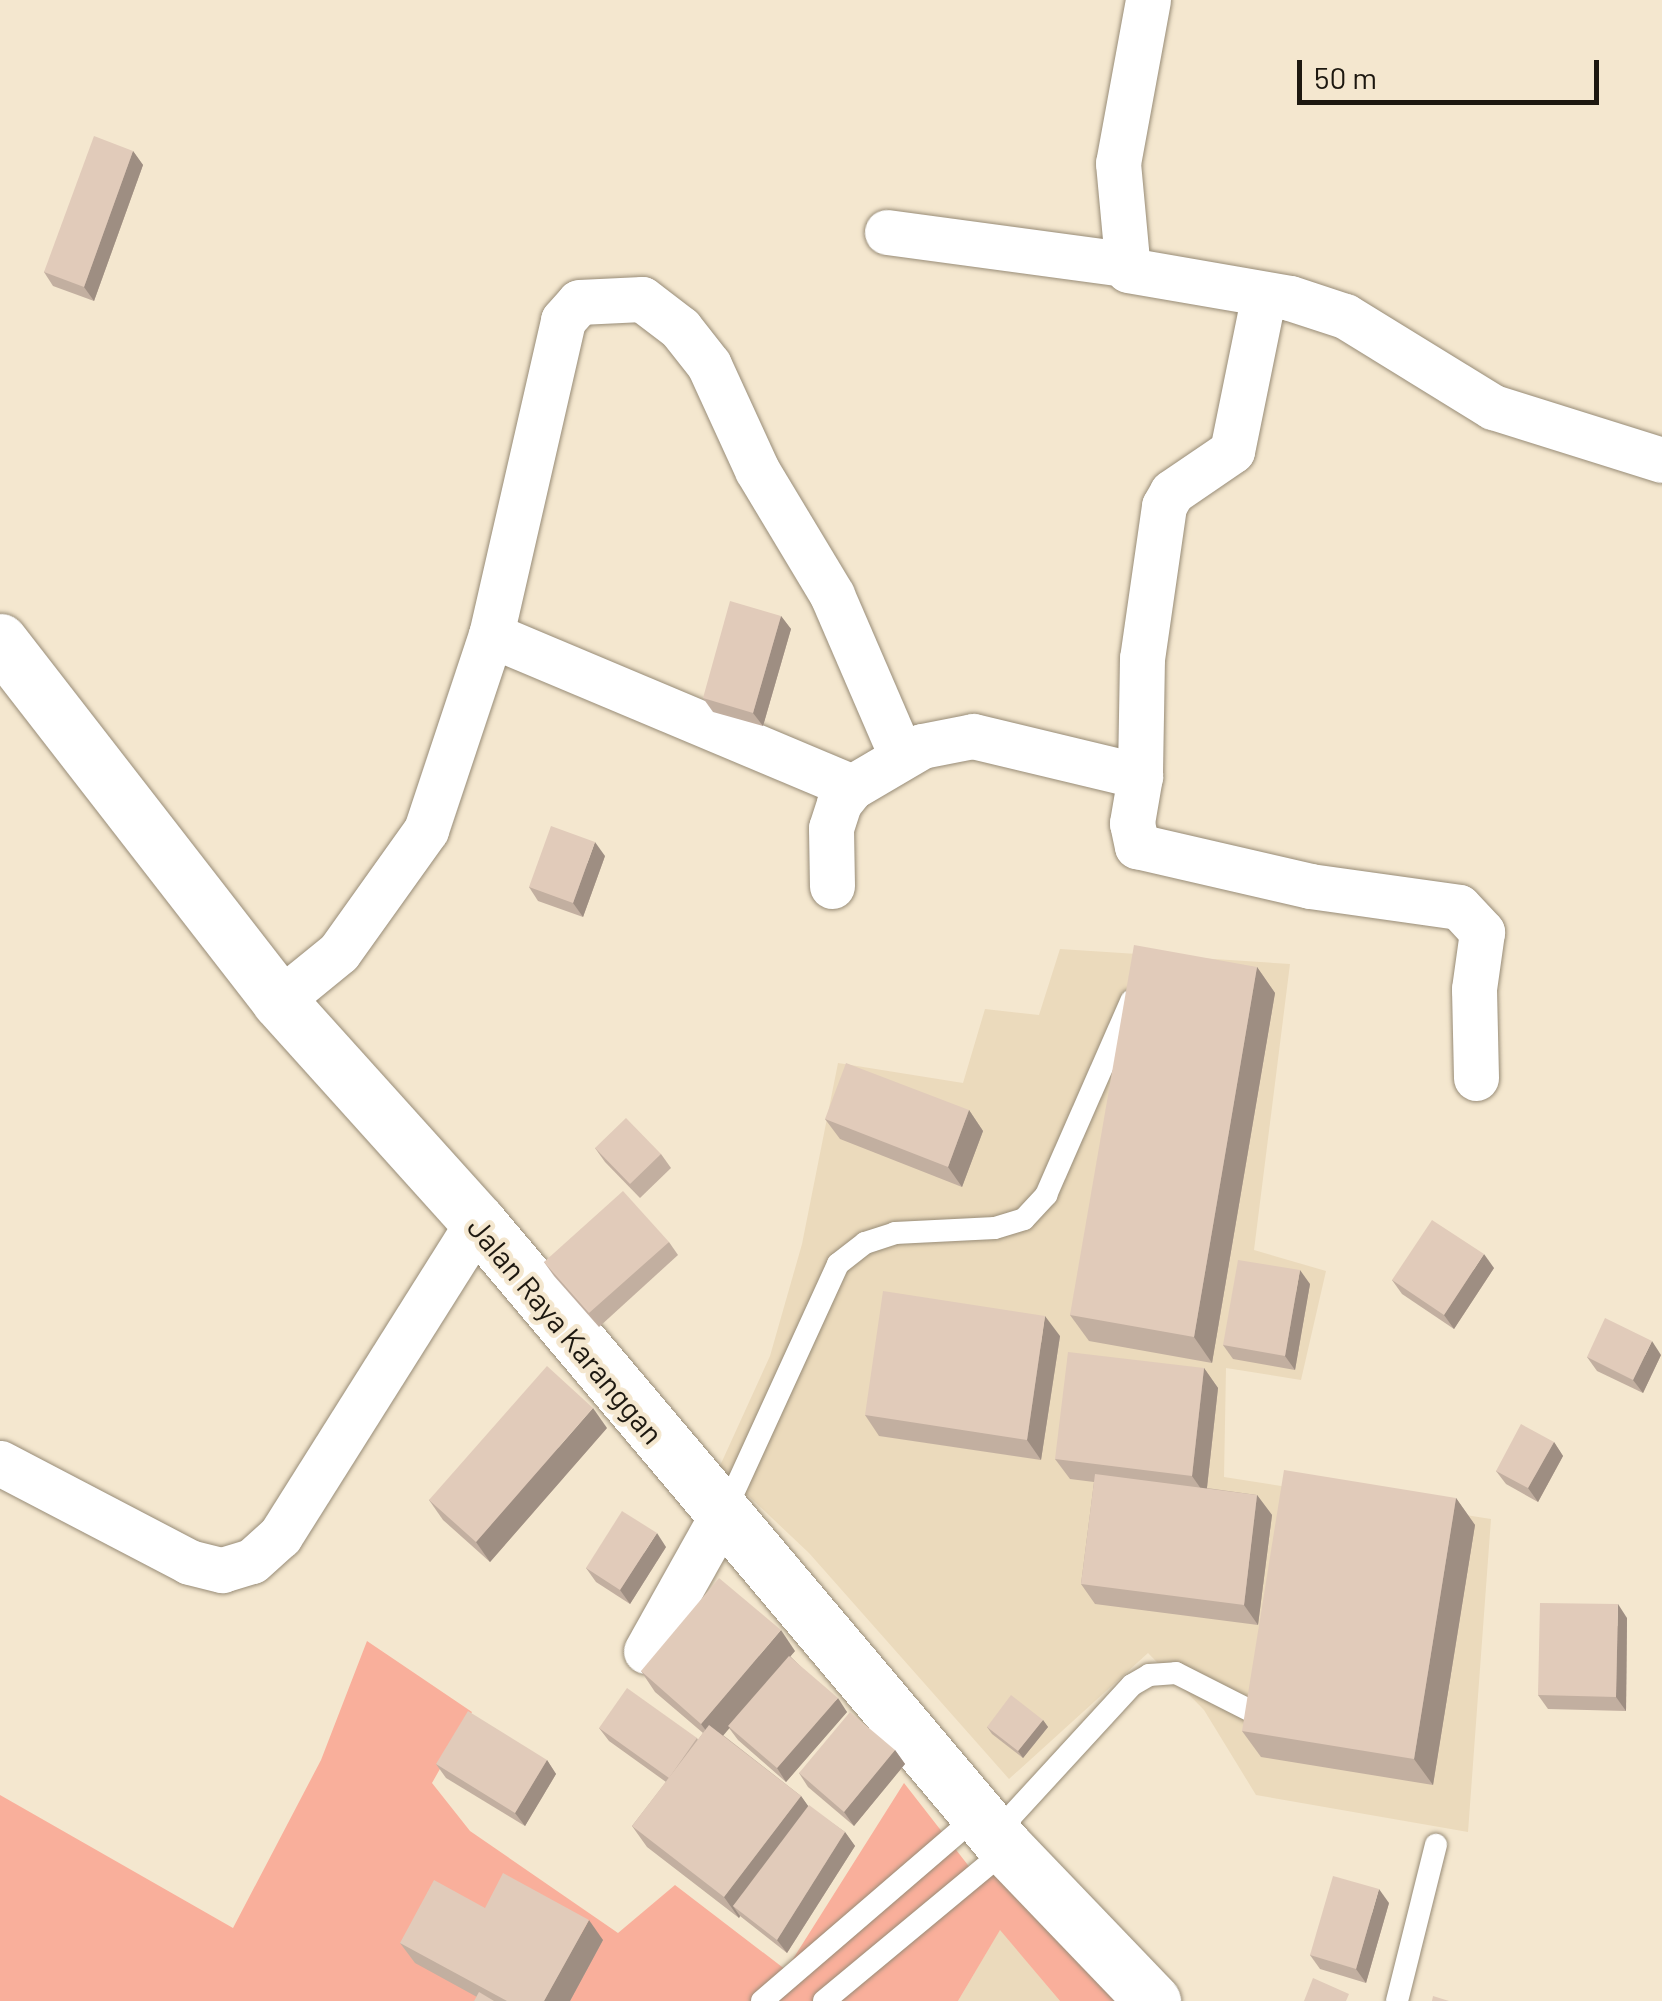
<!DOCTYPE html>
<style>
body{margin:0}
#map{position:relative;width:1662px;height:2001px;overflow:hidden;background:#f4e7cf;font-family:Barlow,sans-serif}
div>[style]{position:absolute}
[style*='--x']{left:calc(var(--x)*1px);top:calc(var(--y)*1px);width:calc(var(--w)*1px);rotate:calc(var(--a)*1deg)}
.built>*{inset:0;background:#ebdabc}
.green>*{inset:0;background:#f9af9b}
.roads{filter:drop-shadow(0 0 2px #988c77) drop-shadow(0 0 2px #988c77)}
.service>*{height:22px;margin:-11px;padding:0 11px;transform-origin:11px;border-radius:11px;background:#fff}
.minor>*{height:45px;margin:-22.5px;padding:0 22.5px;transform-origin:22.5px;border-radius:22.5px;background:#fff}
.tertiary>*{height:55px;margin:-27.5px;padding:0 27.5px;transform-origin:27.5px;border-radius:27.5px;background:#fff}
.wall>*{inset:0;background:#c2afa0}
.shaded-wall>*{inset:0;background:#9e8e82}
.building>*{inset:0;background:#e1cbba}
span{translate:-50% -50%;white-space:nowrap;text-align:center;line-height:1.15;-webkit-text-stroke:9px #f4e7cf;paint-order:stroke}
.street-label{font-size:30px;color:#1d1810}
.scale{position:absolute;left:1297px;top:60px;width:302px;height:45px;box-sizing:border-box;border:5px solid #1d1810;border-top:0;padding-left:12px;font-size:30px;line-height:35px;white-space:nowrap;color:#1d1810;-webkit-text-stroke:8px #f4e7cf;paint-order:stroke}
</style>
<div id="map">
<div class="built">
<i style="clip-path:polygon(1060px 949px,1290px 964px,1254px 1250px,1326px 1271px,1301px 1380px,1226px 1368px,1224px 1477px,1491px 1519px,1468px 1832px,1256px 1795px,1204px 1710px,1148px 1653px,1009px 1779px,809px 1553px,719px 1468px,770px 1356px,802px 1244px,838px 1063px,963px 1083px,985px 1009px,1039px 1015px)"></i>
<i style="clip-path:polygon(1000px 1929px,1060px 2001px,958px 2001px)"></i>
</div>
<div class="green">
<i style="clip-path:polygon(367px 1641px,472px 1712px,432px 1783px,470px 1831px,618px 1933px,675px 1885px,786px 1970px,904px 1783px,978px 1878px,1007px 1849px,1153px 2001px,1060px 2001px,1000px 1930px,958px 2001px,0 2001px,0 1795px,233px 1928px,321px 1760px)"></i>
</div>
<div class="roads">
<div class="service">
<i style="--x:725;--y:1511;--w:272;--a:-65.4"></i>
<i style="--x:838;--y:1264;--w:34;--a:-38"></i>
<i style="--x:865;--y:1243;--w:32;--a:-18"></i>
<i style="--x:895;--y:1233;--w:100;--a:-2.9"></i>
<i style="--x:995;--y:1228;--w:30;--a:-17"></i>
<i style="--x:1024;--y:1219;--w:33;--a:-47"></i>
<i style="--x:1046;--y:1195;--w:212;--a:-66.3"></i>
<i style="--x:995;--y:1834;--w:202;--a:-47.4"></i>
<i style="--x:1132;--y:1685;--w:20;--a:-30"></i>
<i style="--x:1149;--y:1675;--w:27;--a:-4"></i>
<i style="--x:1176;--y:1673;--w:89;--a:26.9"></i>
<i style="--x:762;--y:2001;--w:285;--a:-40.7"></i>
<i style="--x:824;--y:2001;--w:238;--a:-39.7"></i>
<i style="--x:1397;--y:2001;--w:161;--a:-76"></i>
</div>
<div class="minor">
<i style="--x:1148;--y:0;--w:166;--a:100.4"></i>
<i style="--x:1118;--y:163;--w:107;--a:84.7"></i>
<i style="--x:1128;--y:270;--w:164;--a:9.8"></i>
<i style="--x:1290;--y:298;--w:58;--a:18.1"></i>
<i style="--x:1345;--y:316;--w:174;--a:31.6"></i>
<i style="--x:1493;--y:407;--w:177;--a:17.4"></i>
<i style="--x:887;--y:232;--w:239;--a:7.7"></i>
<i style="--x:1264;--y:294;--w:160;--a:101.5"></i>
<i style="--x:1232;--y:451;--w:73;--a:145.7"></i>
<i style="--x:1172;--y:492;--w:16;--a:120"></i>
<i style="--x:1164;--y:506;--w:154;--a:98.2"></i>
<i style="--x:1142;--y:658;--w:118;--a:91"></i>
<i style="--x:1140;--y:776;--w:48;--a:99.7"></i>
<i style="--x:1132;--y:823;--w:24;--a:78"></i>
<i style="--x:1137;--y:846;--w:178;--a:13"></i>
<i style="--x:1310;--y:886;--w:150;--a:8"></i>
<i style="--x:1459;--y:907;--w:34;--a:47"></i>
<i style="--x:1482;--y:932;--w:58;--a:98"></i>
<i style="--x:1474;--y:989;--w:89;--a:88.7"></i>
<i style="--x:491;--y:635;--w:392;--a:22.8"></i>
<i style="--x:832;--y:886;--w:58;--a:-91"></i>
<i style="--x:831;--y:828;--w:26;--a:-72"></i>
<i style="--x:839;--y:803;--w:21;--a:-51"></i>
<i style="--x:852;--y:787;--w:81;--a:-30.4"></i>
<i style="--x:922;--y:746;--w:52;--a:-11.1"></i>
<i style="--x:973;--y:736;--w:172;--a:13.5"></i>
<i style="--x:279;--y:1001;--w:77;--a:-39.2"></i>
<i style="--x:339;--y:952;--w:150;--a:-54.5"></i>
<i style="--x:426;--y:830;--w:206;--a:-71.6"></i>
<i style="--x:491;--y:635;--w:323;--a:-77.1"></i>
<i style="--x:563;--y:320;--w:24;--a:-48"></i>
<i style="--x:579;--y:302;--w:63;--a:-2.7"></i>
<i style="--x:642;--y:299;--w:48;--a:37.3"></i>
<i style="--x:680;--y:328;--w:47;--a:51.9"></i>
<i style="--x:709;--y:365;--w:115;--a:65.4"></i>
<i style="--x:757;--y:470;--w:146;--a:59"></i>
<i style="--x:832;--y:595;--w:174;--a:66.7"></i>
<i style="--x:0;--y:1463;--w:213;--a:27.6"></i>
<i style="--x:189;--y:1562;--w:34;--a:14"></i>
<i style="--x:222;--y:1570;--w:31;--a:-17"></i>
<i style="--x:252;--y:1561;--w:38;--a:-42"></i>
<i style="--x:280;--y:1536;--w:371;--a:-57.8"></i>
<i style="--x:646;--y:1651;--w:154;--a:-60.8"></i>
</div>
<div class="tertiary">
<i style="--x:0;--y:641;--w:455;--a:52.2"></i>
<i style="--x:279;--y:1001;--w:297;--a:48"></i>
<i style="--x:478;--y:1222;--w:820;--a:49.85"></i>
<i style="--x:1007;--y:1849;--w:211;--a:46.2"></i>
</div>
</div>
<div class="wall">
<i style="clip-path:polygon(133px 151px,143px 165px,94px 301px,53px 286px,44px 272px)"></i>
<i style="clip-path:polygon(781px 616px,791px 629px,763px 726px,713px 712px,703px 698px)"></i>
<i style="clip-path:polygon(605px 856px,583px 917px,538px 901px,529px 887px)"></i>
<i style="clip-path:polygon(1257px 967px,1275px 993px,1212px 1363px,1089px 1341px,1070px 1315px)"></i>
<i style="clip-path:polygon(969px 1110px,983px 1131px,962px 1187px,840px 1139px,825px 1119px)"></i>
<i style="clip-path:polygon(595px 1148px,661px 1154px,671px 1168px,640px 1198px,605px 1162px)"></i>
<i style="clip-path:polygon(669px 1242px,678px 1255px,599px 1327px,554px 1276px,544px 1262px)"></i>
<i style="clip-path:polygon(1494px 1268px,1454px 1329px,1402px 1294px,1392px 1280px)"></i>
<i style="clip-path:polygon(1310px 1284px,1295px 1370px,1233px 1359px,1223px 1345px)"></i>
<i style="clip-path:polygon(1060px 1336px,1041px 1460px,879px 1436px,865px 1415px)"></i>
<i style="clip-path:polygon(1661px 1355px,1643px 1393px,1597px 1371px,1587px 1357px)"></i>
<i style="clip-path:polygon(1204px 1368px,1218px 1388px,1207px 1488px,1257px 1495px,1272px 1515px,1258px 1625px,1095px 1604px,1081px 1584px,1094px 1482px,1070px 1479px,1055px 1459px)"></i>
<i style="clip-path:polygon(607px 1428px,490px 1562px,443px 1520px,429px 1500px)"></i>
<i style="clip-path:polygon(1554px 1442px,1563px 1456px,1538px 1502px,1506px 1484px,1496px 1471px)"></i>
<i style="clip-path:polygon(1456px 1498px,1475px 1525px,1433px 1785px,1261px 1757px,1242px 1731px)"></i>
<i style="clip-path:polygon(666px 1547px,630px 1604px,596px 1582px,586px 1568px)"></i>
<i style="clip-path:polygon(1627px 1618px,1626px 1711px,1548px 1709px,1538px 1695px)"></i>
<i style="clip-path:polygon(795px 1651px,790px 1656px,847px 1712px,786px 1782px,738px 1740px,729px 1728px,723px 1735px,801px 1796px,808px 1806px,845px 1832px,855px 1846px,787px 1953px,740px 1916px,739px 1918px,647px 1847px,632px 1826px,666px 1782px,609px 1741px,599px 1728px,697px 1738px,698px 1740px,703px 1733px,655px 1692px,641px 1671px)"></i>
<i style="clip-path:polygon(1043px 1720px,1048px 1727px,1023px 1758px,992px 1734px,987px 1727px)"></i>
<i style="clip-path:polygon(895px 1750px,905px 1764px,854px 1826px,808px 1787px,799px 1773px)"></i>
<i style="clip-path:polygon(547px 1760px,556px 1774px,525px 1826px,446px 1778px,436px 1764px)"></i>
<i style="clip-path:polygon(1389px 1903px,1366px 1983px,1320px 1969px,1310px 1955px)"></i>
<i style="clip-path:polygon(485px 1908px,603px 1940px,570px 2001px,474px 2001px,477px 1997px,415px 1963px,400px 1943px)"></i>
</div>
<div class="shaded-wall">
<i style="clip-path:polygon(133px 151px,143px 165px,94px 301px,84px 287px)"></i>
<i style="clip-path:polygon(781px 616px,791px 629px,763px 726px,753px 713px)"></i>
<i style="clip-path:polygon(595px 842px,605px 856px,583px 917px,573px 903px)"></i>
<i style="clip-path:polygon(1257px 967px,1275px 993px,1212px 1363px,1194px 1337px)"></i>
<i style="clip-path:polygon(969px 1110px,983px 1131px,962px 1187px,948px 1167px)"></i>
<i style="clip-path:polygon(1484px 1254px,1494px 1268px,1454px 1329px,1444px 1315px)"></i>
<i style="clip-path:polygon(1300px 1270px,1310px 1284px,1295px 1370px,1285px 1356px)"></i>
<i style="clip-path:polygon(1045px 1316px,1060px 1336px,1041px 1460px,1027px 1440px)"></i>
<i style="clip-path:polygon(1652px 1341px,1661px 1355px,1643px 1393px,1633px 1380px)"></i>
<i style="clip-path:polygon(1204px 1368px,1218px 1388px,1206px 1496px,1192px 1476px)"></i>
<i style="clip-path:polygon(593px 1408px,607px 1428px,490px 1562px,476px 1542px)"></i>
<i style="clip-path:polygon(1554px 1442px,1563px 1456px,1538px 1502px,1528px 1488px)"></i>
<i style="clip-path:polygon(1257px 1495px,1272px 1515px,1258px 1625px,1244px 1605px)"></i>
<i style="clip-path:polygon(1456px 1498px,1475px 1525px,1433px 1785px,1414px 1759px)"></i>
<i style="clip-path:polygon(657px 1533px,666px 1547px,630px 1604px,620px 1590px)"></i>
<i style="clip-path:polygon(1618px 1604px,1627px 1618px,1626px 1711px,1616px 1697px)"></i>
<i style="clip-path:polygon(781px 1630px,795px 1651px,716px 1744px,701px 1724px)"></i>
<i style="clip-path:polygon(838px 1698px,847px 1712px,786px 1782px,777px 1768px)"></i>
<i style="clip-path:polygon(1043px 1720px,1048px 1727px,1023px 1758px,1018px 1751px)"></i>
<i style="clip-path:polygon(895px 1750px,905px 1764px,854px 1826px,844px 1812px)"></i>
<i style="clip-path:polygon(547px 1760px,556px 1774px,525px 1826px,515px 1813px)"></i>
<i style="clip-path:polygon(801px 1796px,816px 1817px,733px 1906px,740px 1916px,739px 1918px,724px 1897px)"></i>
<i style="clip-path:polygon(845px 1832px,855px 1846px,787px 1953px,777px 1940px)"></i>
<i style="clip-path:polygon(1379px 1889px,1389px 1903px,1366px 1983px,1356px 1969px)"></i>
<i style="clip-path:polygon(589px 1920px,603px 1940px,570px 2001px,544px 2001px)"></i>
</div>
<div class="building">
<i style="clip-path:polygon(94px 136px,133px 151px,84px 287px,44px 272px)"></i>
<i style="clip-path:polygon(730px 601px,781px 616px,753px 713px,703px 698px)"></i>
<i style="clip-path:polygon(551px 826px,595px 842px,573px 903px,529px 887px)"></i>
<i style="clip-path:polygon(1134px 945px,1257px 967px,1194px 1337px,1070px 1315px)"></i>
<i style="clip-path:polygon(846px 1063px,969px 1110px,948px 1167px,825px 1119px)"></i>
<i style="clip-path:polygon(626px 1118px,661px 1154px,630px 1184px,595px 1148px)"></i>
<i style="clip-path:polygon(623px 1191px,669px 1242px,589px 1313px,544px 1262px)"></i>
<i style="clip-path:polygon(1432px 1220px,1484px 1254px,1444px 1315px,1392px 1280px)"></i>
<i style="clip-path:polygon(1238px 1260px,1300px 1270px,1285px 1356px,1223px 1345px)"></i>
<i style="clip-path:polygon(883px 1291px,1045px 1316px,1027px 1440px,865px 1415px)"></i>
<i style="clip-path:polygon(1605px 1318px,1652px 1341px,1633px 1380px,1587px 1357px)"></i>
<i style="clip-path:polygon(1068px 1352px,1204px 1368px,1192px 1476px,1055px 1459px)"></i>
<i style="clip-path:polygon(547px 1366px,593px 1408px,476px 1542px,429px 1500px)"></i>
<i style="clip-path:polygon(1521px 1424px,1554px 1442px,1528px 1488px,1496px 1471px)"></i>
<i style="clip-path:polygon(1284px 1470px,1456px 1498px,1414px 1759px,1242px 1731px)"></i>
<i style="clip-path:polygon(1095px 1474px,1257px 1495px,1244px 1605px,1081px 1584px)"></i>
<i style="clip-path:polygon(622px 1511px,657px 1533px,620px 1590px,586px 1568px)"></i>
<i style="clip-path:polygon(719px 1578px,781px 1630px,701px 1724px,641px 1671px)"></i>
<i style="clip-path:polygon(1540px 1603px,1618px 1604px,1616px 1697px,1538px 1695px)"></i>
<i style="clip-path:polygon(789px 1656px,838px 1698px,777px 1768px,728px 1726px)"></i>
<i style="clip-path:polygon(627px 1688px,697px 1738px,669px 1778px,599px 1728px)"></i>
<i style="clip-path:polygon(1011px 1695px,1043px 1720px,1018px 1751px,987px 1727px)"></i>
<i style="clip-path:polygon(468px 1711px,547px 1760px,515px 1813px,436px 1764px)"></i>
<i style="clip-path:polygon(850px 1712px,895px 1750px,844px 1812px,799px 1773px)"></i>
<i style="clip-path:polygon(709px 1725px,801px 1796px,724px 1897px,632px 1826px)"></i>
<i style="clip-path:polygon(809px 1805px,845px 1832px,777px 1940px,733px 1906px)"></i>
<i style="clip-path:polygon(503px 1873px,589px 1920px,544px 2001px,507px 2001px,400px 1943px,434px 1880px,485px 1908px)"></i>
<i style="clip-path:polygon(1333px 1876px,1379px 1889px,1356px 1969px,1310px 1955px)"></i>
<i style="clip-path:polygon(1313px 1978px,1349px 1994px,1346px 2001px,1304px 2001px)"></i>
<i style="clip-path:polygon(479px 1992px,494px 2001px,474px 2001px)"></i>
<i style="clip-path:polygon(1433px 1996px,1449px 2001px,1432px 2001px)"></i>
</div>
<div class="street-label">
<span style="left:566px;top:1330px;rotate:50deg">Jalan Raya Karanggan</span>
</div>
<div class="scale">50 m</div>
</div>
